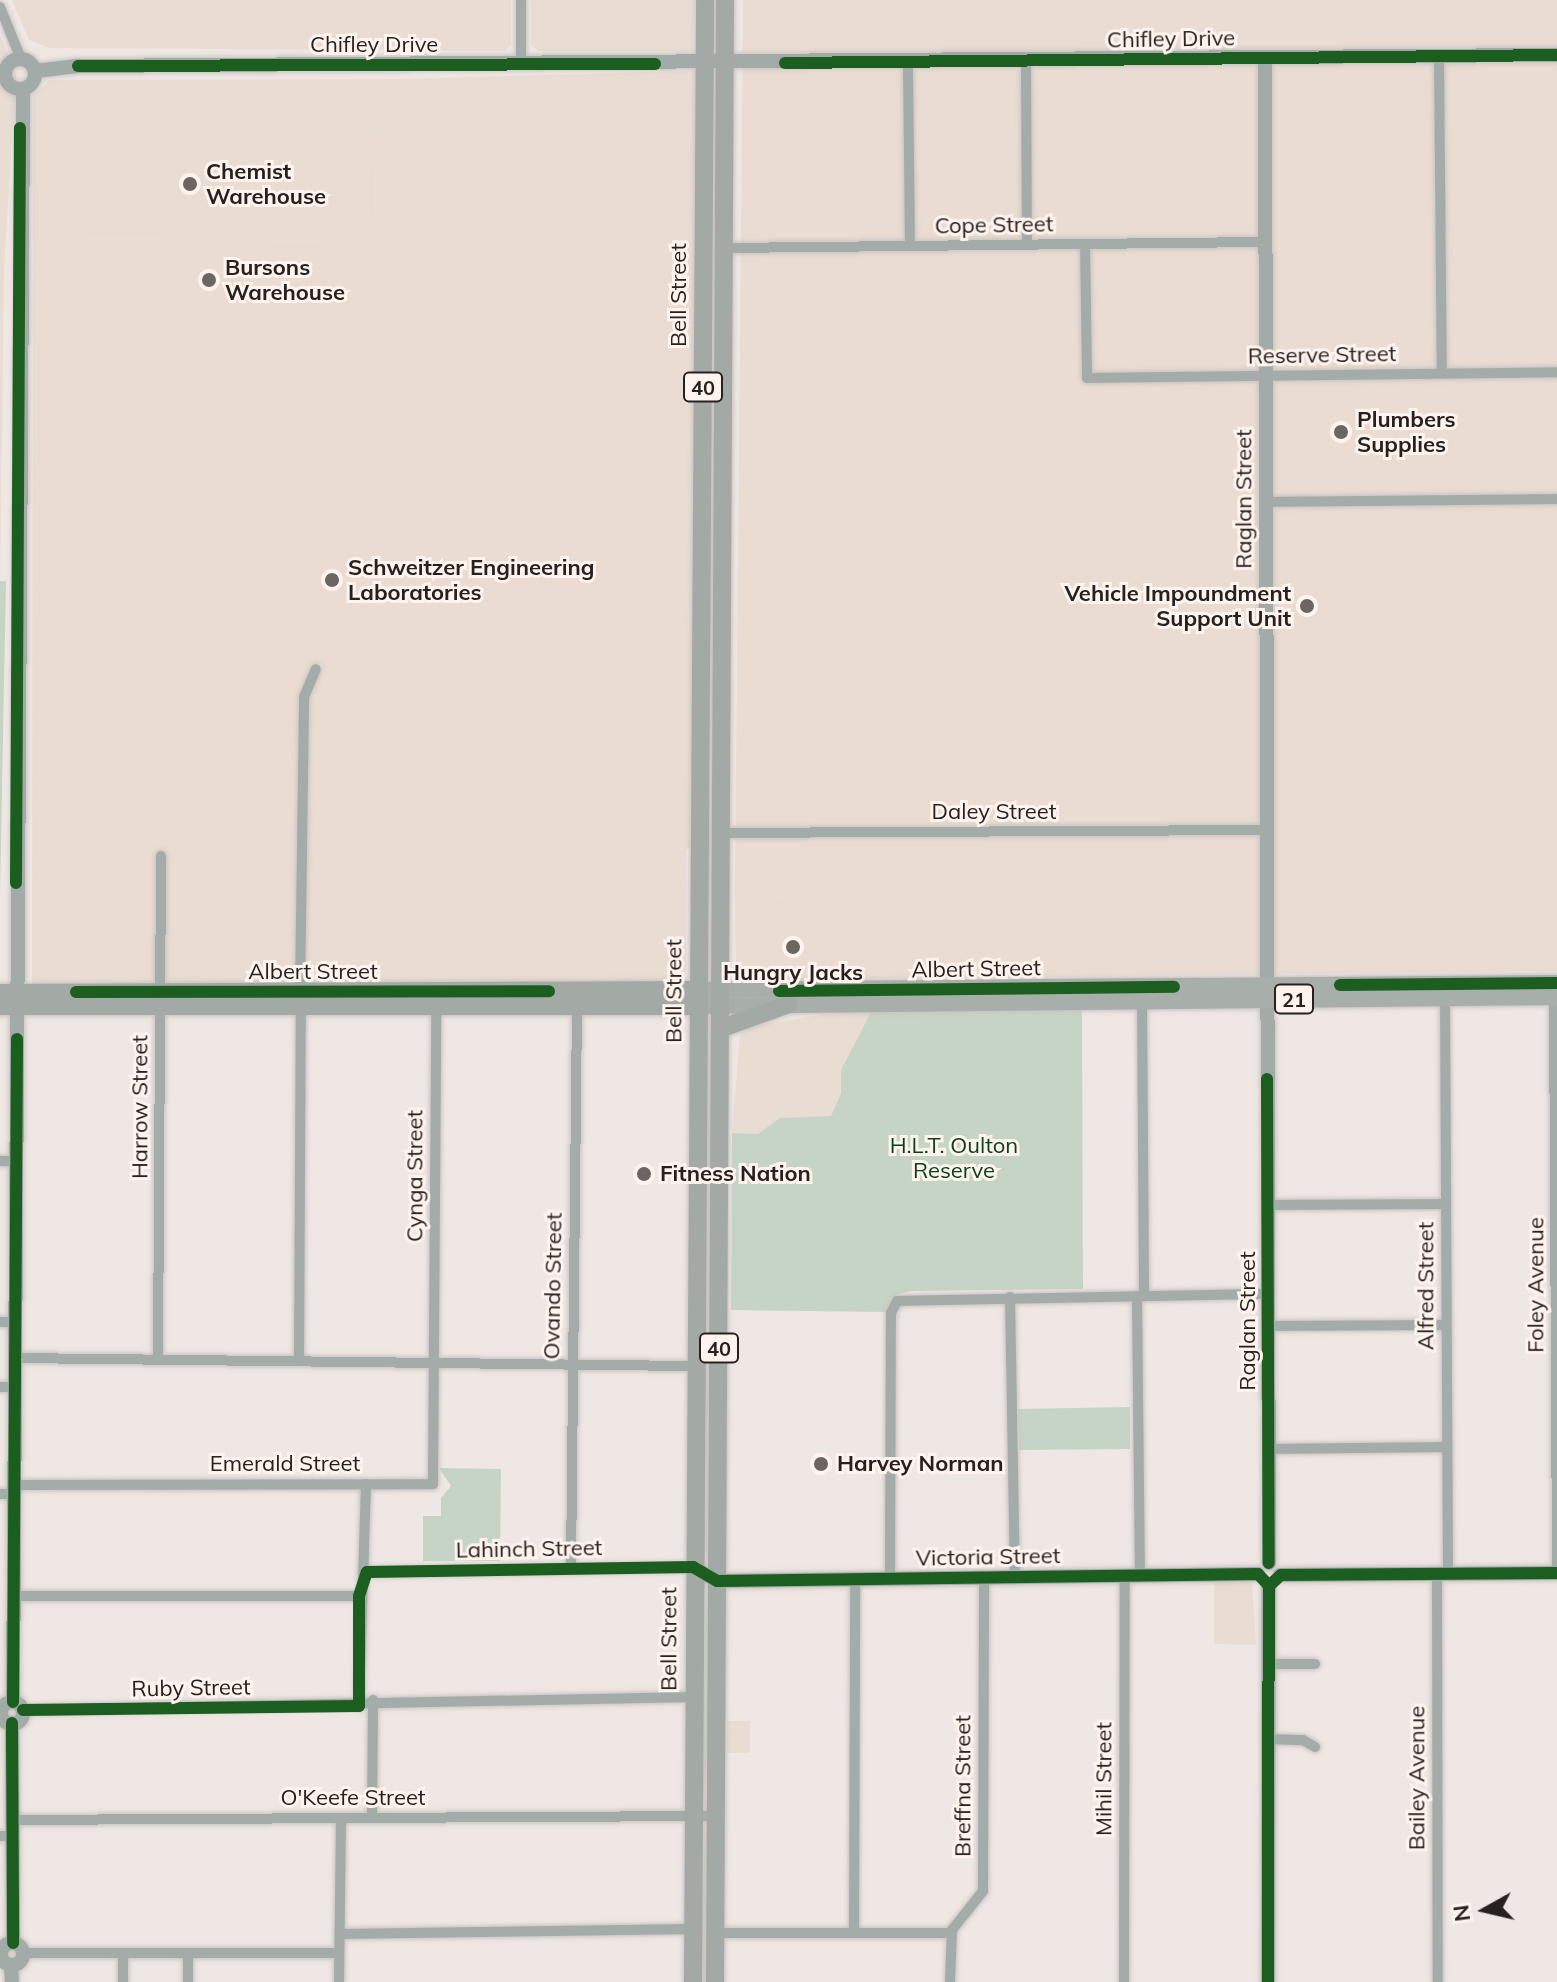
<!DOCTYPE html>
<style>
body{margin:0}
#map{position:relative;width:1557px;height:1982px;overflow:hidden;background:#efe7e4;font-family:Mulish,sans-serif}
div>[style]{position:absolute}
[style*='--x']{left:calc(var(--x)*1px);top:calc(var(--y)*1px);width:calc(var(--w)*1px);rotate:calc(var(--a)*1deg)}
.commercial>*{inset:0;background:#e9dcd2}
.industrial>*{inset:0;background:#eadcd2}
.green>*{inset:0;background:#c6d4c5}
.roads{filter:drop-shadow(0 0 2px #cac4c1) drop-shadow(0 0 2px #cac4c1)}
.street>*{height:10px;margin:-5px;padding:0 5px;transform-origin:5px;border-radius:5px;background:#a4aca9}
.secondary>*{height:14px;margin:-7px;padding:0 7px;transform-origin:7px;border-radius:7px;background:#a2aba8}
.secondary>.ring{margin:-7px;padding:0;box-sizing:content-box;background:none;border:14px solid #a2aba8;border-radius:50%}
.primary>*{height:16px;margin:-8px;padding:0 8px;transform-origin:8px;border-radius:8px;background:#a8aeaa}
.highway>*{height:18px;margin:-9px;padding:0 9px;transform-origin:9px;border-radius:9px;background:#a3aaa6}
.cycleway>*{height:12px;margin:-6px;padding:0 6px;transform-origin:6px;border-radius:6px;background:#1b5e20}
.dots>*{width:22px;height:22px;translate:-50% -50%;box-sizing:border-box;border:4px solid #fff3ee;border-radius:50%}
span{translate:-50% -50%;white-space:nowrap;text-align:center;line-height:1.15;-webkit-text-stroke:6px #fff3ee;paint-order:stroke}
.shield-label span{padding:2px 6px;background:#fff3ee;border:2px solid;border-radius:6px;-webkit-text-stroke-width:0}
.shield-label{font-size:20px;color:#26201e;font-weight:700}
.street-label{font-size:22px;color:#26201e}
.poi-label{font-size:22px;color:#26201e;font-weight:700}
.left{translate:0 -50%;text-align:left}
.right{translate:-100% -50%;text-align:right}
.park-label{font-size:22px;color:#08411e}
.north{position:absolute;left:1445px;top:1870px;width:80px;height:80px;-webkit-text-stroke:6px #fff3ee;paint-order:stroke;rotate:262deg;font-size:22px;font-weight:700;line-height:32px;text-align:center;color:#26201e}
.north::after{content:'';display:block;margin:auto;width:28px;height:36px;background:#26201e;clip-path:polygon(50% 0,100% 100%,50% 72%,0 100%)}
</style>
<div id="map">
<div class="commercial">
<i style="clip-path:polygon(531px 0,694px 0,693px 51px,538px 51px,531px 44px)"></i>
<i style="clip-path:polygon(0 35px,16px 75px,4px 268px,0 581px)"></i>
<i style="clip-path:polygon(399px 79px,399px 133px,376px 134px,375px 241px,33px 239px,33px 96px,50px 80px)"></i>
<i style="clip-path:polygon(686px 849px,686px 973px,679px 984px,607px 983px,607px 851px)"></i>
<i style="clip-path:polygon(813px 897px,814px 979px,736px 980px,735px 898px)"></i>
<i style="clip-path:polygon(840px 1012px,871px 1012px,841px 1070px,841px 1093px,831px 1116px,781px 1118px,759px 1134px,732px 1133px,740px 1035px,748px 1027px)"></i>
<i style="clip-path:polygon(1252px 1581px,1256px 1645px,1214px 1644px,1214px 1582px)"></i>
<i style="clip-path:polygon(727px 1721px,750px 1721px,750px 1753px,727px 1753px)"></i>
</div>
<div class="industrial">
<i style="clip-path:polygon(12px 0,511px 0,511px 45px,505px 51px,49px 48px,29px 40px)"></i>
<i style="clip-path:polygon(743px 0,1557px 0,1557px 971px,814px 979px,813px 897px,735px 898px)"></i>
<i style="clip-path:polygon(696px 71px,691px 849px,607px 851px,607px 984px,32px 986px,33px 239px,375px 241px,376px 133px,399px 133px,399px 79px)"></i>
</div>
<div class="green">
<i style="clip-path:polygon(716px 164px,716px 291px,710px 293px,710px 191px)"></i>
<i style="clip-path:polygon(718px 426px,714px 690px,708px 697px,707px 525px,711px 431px)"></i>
<i style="clip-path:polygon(0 581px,6px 581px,0 895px)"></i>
<i style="clip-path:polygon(712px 775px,715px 877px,707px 906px,705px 818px)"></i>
<i style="clip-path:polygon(1082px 1009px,1083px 1289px,910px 1291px,896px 1295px,887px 1312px,731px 1310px,732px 1133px,758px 1134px,780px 1118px,831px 1116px,841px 1093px,841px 1070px,871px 1012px)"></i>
<i style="clip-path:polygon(711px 1024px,711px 1451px,708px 1550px,703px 1557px,703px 1159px)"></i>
<i style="clip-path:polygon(1130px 1407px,1130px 1449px,1019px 1450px,1018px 1409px)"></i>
<i style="clip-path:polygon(439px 1468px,501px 1469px,500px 1561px,423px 1561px,423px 1516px,441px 1516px,441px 1498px,451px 1486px)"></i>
<i style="clip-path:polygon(708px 1593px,709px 1734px,702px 1807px,701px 1698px)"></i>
<i style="clip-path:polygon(706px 1826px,708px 1982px,700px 1982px,701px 1913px)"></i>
</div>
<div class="roads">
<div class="street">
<i style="--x:521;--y:0;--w:64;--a:90"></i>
<i style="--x:0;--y:7;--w:56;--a:68"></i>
<i style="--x:1439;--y:56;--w:317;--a:89.5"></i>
<i style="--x:1026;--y:60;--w:184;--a:89.7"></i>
<i style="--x:908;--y:62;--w:184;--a:89.4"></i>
<i style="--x:1085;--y:244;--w:134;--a:89.1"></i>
<i style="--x:1087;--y:378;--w:470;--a:-0.7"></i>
<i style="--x:725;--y:248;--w:540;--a:-0.64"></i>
<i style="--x:1266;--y:502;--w:291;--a:-0.6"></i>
<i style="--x:722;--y:833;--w:544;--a:-0.32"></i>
<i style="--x:300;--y:992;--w:295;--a:-89.2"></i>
<i style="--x:304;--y:697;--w:30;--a:-67"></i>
<i style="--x:1554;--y:997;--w:576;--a:89.7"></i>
<i style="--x:1445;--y:998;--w:576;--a:89.7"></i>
<i style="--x:1142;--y:1000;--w:296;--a:89.6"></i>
<i style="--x:0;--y:1161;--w:15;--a:0"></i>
<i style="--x:1267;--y:1205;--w:179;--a:-0.3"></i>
<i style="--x:1137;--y:1296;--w:280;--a:89.4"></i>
<i style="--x:1010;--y:1297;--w:280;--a:89"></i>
<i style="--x:0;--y:1322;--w:16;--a:0"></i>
<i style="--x:1268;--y:1326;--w:178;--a:-0.3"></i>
<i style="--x:16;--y:1358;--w:679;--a:0.68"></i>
<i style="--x:158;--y:1359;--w:503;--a:-89.66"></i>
<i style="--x:299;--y:1359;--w:354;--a:-89.7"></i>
<i style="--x:0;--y:1387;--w:15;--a:0"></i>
<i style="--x:1268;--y:1449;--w:179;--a:-0.6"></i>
<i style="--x:16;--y:1485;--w:417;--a:-0.1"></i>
<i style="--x:433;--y:1484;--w:481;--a:-89.6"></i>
<i style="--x:0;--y:1494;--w:15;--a:0"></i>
<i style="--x:571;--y:1569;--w:565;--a:-89.39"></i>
<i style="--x:367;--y:1572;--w:326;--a:-0.9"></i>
<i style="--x:1437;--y:1574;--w:408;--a:89.9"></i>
<i style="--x:890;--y:1578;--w:265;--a:-89.8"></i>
<i style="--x:891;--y:1313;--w:13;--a:-63"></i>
<i style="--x:897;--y:1301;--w:371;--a:-1.1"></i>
<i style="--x:14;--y:1596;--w:345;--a:0"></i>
<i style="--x:1269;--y:1664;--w:46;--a:0"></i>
<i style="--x:359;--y:1706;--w:222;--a:-88.2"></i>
<i style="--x:23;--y:1710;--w:670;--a:-1.11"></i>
<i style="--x:0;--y:1716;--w:2;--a:0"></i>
<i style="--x:1268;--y:1739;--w:35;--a:2"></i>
<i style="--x:1303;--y:1740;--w:14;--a:30"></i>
<i style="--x:372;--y:1818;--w:118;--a:-89.5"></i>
<i style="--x:13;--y:1820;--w:703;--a:-0.33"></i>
<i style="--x:0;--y:1836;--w:13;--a:0"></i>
<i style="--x:854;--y:1931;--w:352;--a:-89.8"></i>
<i style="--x:715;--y:1933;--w:236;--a:0"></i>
<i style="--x:340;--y:1934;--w:353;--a:-0.8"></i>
<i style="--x:23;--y:1953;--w:316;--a:0"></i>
<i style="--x:0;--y:1954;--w:1;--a:0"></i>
<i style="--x:123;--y:1982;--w:28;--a:-90"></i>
<i style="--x:188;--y:1982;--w:28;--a:-90"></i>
<i style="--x:339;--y:1982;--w:164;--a:-89.3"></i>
<i style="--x:950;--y:1982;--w:52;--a:-87.8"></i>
<i style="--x:952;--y:1930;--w:50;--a:-51.5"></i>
<i style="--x:983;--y:1891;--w:313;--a:-89.8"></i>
<i style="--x:1124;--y:1982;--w:406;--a:-89.9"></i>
</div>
<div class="secondary">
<i style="--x:1265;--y:58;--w:1505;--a:89.85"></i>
<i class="ring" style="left:5px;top:59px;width:16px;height:16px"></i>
<i style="--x:35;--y:71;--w:43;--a:-6.6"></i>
<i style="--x:78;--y:66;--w:1479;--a:-0.43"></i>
<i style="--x:693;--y:1567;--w:28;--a:30"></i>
<i style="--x:717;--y:1581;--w:541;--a:-0.74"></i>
<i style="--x:1280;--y:1575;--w:277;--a:-0.4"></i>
<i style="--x:13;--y:1702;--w:1613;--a:-89.64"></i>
<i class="ring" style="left:1px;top:1702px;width:8px;height:8px"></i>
<i style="--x:12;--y:1723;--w:220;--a:89.7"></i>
<i class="ring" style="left:1px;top:1943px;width:8px;height:8px"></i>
<i style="--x:11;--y:1965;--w:17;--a:87"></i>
<i style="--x:1268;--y:1982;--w:396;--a:-89.9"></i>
</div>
<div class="primary">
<i style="--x:698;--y:990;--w:859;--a:-0.47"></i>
<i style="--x:698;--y:1006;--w:859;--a:-0.6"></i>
</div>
<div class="highway">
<i style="--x:0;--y:993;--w:698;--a:-0.25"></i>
<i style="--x:0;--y:1006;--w:698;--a:0"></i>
<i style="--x:722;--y:1028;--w:71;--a:-19.7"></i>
<i style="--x:693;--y:1982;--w:1982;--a:-89.65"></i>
<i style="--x:715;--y:1982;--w:1982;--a:-89.71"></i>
</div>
</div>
<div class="cycleway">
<i style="--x:785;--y:63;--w:772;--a:-0.59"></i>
<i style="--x:78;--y:66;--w:577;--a:-0.2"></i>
<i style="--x:16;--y:883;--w:755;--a:-89.7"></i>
<i style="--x:1340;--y:985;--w:217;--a:-0.5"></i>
<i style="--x:779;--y:991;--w:395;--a:-0.6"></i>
<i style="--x:76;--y:992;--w:473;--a:-0.1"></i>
<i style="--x:1267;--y:1079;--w:484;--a:89.8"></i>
<i style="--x:1269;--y:1586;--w:16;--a:-43"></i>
<i style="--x:1281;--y:1575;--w:276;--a:-0.4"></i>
<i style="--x:13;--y:1702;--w:663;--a:-89.65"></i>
<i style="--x:23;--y:1710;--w:336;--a:-0.7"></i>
<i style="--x:359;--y:1706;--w:110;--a:-90"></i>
<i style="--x:359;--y:1596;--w:25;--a:-72"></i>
<i style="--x:367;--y:1572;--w:326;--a:-0.9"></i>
<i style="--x:693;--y:1567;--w:28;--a:30"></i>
<i style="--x:717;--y:1581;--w:541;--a:-0.74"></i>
<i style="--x:1258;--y:1574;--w:16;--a:47"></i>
<i style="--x:12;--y:1723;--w:220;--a:89.7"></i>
<i style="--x:1268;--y:1982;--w:396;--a:-89.9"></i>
</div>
<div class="dots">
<i style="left:190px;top:184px;background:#6c6663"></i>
<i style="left:209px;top:280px;background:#6c6663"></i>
<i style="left:1341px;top:432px;background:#6c6663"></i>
<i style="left:332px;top:580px;background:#6c6663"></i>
<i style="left:1307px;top:606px;background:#6c6663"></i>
<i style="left:793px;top:947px;background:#6c6663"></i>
<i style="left:644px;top:1174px;background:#6c6663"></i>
<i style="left:821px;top:1464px;background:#6c6663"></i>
</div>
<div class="shield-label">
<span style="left:703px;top:387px">40</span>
<span style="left:1294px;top:999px">21</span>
<span style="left:719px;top:1348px">40</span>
</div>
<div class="street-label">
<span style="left:1171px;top:39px;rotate:-1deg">Chifley Drive</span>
<span style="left:374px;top:45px">Chifley Drive</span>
<span style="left:994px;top:225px;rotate:-1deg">Cope Street</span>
<span style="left:679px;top:295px;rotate:-90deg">Bell Street</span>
<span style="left:1322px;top:355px;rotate:-1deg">Reserve Street</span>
<span style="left:1244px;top:499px;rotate:-90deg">Raglan Street</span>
<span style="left:994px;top:812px">Daley Street</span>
<span style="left:976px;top:969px;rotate:-1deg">Albert Street</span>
<span style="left:313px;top:972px">Albert Street</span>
<span style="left:674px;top:991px;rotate:-90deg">Bell Street</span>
<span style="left:140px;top:1107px;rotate:-90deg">Harrow Street</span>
<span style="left:415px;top:1176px;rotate:-90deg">Cynga Street</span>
<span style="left:1536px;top:1285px;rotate:-90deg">Foley Avenue</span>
<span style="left:553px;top:1286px;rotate:-89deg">Ovando Street</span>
<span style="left:1426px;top:1286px;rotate:-90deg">Alfred Street</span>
<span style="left:1248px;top:1321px;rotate:-90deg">Raglan Street</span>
<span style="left:285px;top:1464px">Emerald Street</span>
<span style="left:529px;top:1549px;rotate:-1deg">Lahinch Street</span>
<span style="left:988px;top:1557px;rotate:-1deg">Victoria Street</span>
<span style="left:669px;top:1639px;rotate:-90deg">Bell Street</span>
<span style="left:191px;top:1688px;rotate:-1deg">Ruby Street</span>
<span style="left:1417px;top:1778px;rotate:-90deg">Bailey Avenue</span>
<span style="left:1104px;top:1779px;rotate:-90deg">Mihil Street</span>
<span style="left:963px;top:1786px;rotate:-90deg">Breffna Street</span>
<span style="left:353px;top:1798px">O'Keefe Street</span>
</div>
<div class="poi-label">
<span class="left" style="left:206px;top:184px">Chemist<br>Warehouse</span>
<span class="left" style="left:225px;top:280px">Bursons<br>Warehouse</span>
<span class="left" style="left:1357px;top:432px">Plumbers<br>Supplies</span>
<span class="left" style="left:348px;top:580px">Schweitzer Engineering<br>Laboratories</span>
<span class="right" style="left:1291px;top:606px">Vehicle Impoundment<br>Support Unit</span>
<span style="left:793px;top:973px">Hungry Jacks</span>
<span class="left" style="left:660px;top:1174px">Fitness Nation</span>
<span class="left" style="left:837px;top:1464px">Harvey Norman</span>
</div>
<div class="park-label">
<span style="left:954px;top:1158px">H.L.T. Oulton<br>Reserve</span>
</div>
<div class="north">N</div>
</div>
